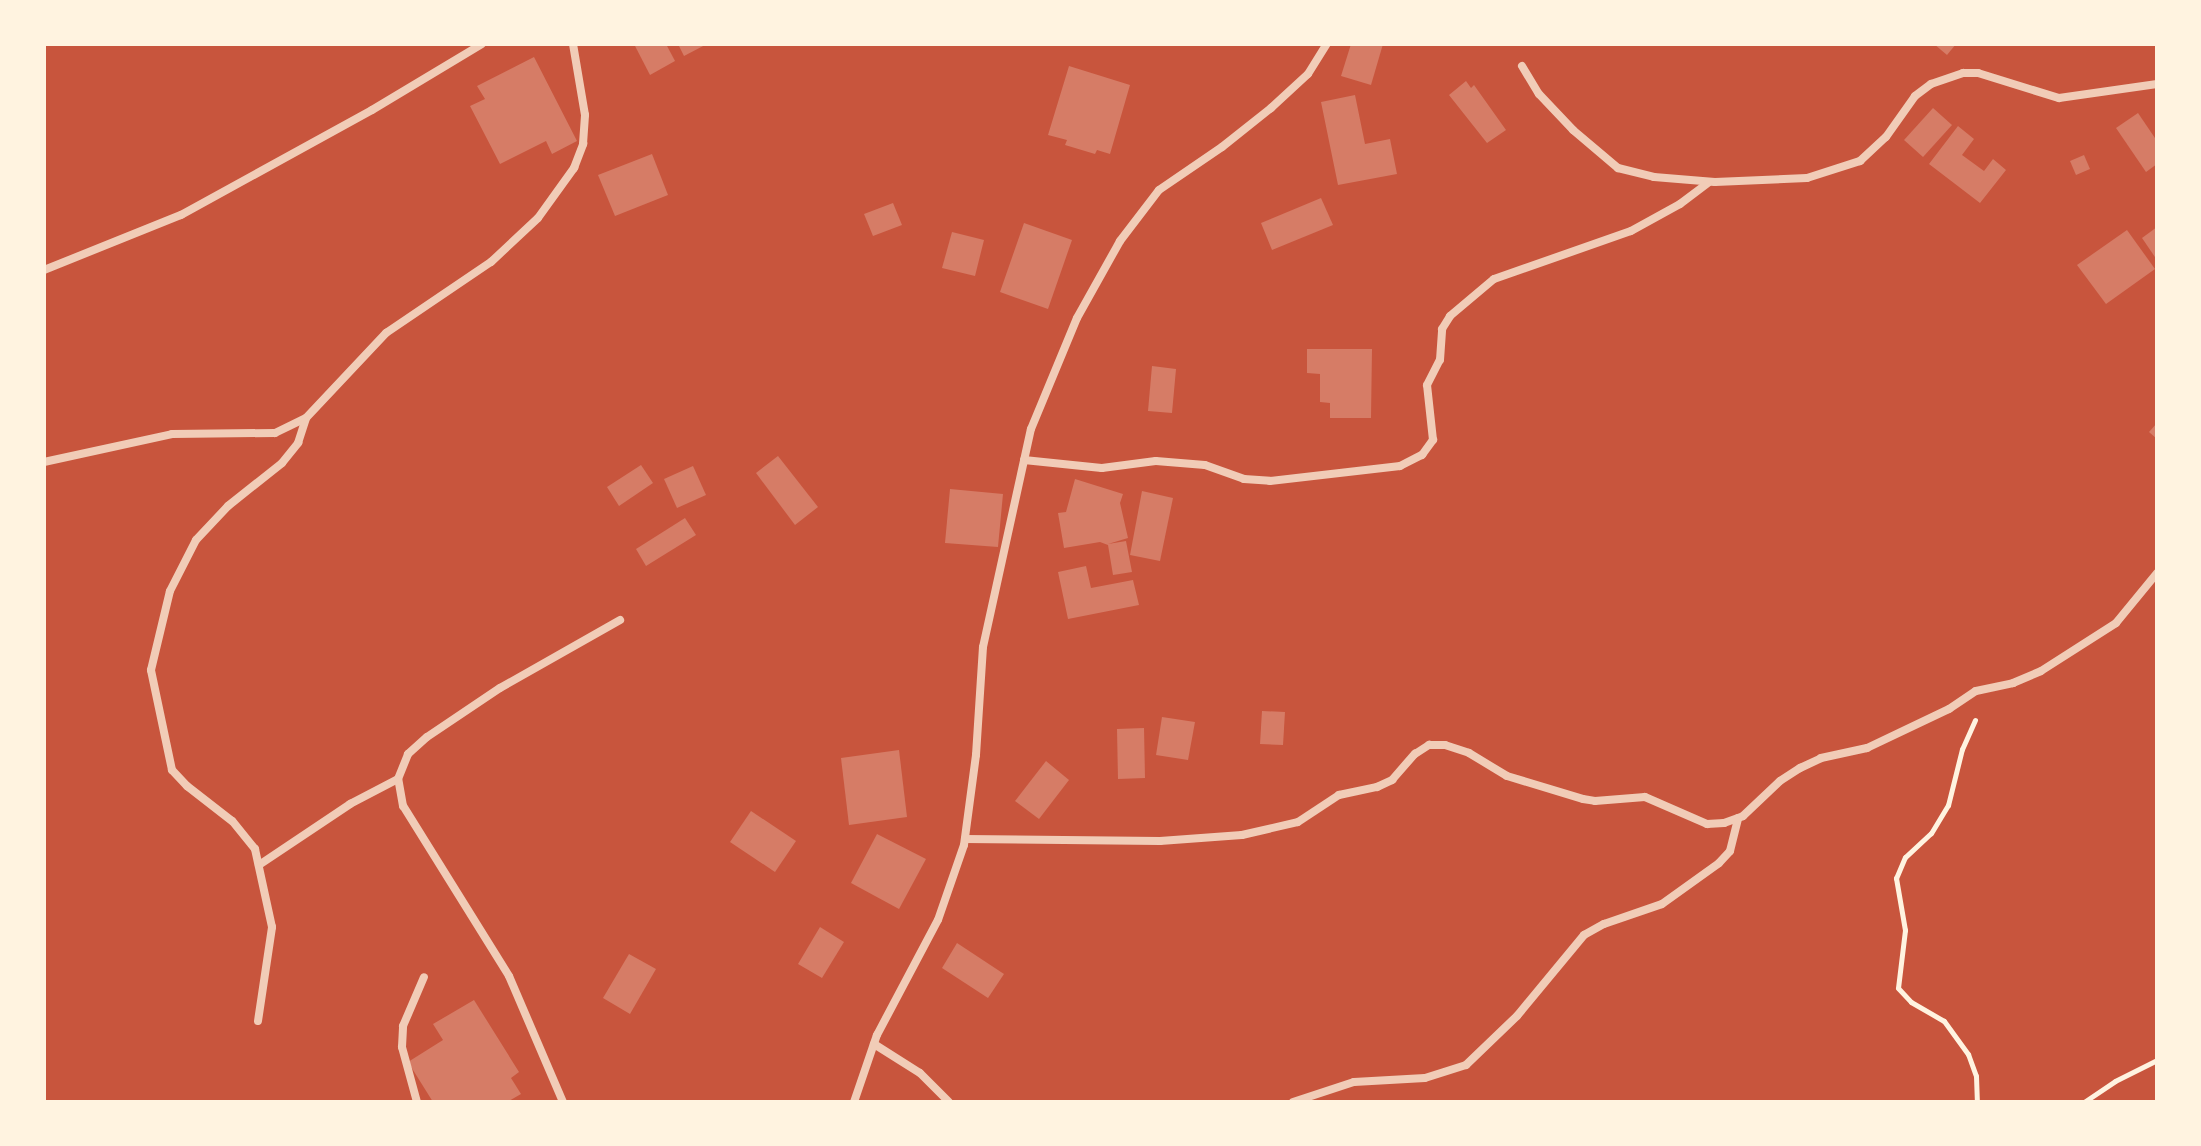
<!DOCTYPE html>
<style>
body{margin:0}
#map{position:relative;width:2201px;height:1146px;overflow:hidden;background:#c8553d;font-family:"Nunito Sans",sans-serif}
div>[style]{position:absolute}
[style*='--x']{left:calc(var(--x)*1px);top:calc(var(--y)*1px);width:calc(var(--w)*1px);rotate:calc(var(--a)*1deg)}
.building>*{inset:0;background:#d67c66}
.path>*{height:5px;margin:-2.5px;padding:0 2.5px;transform-origin:2.5px;border-radius:2.5px;background:#fff3e0}
.minor>*{height:8px;margin:-4px;padding:0 4px;transform-origin:4px;border-radius:4px;background:#f1ccb7}
span{translate:-50% -50%;white-space:nowrap;text-align:center;line-height:1.15;-webkit-text-stroke:6px #fff3e0;paint-order:stroke}
.frame{position:absolute;inset:0;border:46px solid #fff3e0;pointer-events:none}
</style>
<div id="map">
<div class="building">
<i style="clip-path:polygon(634px 44px,666px 44px,675px 61px,650px 75px)"></i>
<i style="clip-path:polygon(678px 44px,707px 44px,684px 56px)"></i>
<i style="clip-path:polygon(1351px 44px,1383px 44px,1371px 85px,1341px 76px)"></i>
<i style="clip-path:polygon(1934px 44px,1956px 44px,1947px 55px)"></i>
<i style="clip-path:polygon(534px 57px,577px 141px,552px 154px,546px 141px,500px 164px,470px 106px,485px 99px,477px 86px)"></i>
<i style="clip-path:polygon(1069px 66px,1130px 85px,1110px 154px,1097px 150px,1095px 154px,1065px 145px,1067px 140px,1048px 135px)"></i>
<i style="clip-path:polygon(1466px 81px,1471px 88px,1474px 85px,1506px 130px,1487px 143px,1449px 95px)"></i>
<i style="clip-path:polygon(1355px 95px,1365px 144px,1390px 139px,1397px 174px,1338px 185px,1321px 102px)"></i>
<i style="clip-path:polygon(1933px 108px,1952px 125px,1923px 157px,1904px 140px)"></i>
<i style="clip-path:polygon(2138px 113px,2157px 141px,2157px 164px,2146px 172px,2116px 128px)"></i>
<i style="clip-path:polygon(1958px 126px,1974px 139px,1962px 155px,1984px 171px,1993px 159px,2006px 170px,1980px 203px,1929px 164px)"></i>
<i style="clip-path:polygon(652px 154px,668px 195px,615px 216px,598px 175px)"></i>
<i style="clip-path:polygon(2084px 155px,2090px 169px,2076px 175px,2070px 161px)"></i>
<i style="clip-path:polygon(1321px 198px,1333px 225px,1272px 250px,1261px 223px)"></i>
<i style="clip-path:polygon(893px 203px,902px 225px,873px 236px,864px 214px)"></i>
<i style="clip-path:polygon(1024px 223px,1072px 240px,1048px 309px,1000px 292px)"></i>
<i style="clip-path:polygon(2157px 227px,2157px 260px,2142px 238px)"></i>
<i style="clip-path:polygon(2127px 230px,2155px 269px,2106px 304px,2077px 265px)"></i>
<i style="clip-path:polygon(952px 232px,984px 240px,975px 276px,942px 268px)"></i>
<i style="clip-path:polygon(1307px 349px,1372px 349px,1371px 418px,1330px 418px,1330px 403px,1320px 402px,1320px 374px,1307px 373px)"></i>
<i style="clip-path:polygon(1152px 366px,1176px 369px,1172px 413px,1148px 411px)"></i>
<i style="clip-path:polygon(2157px 423px,2157px 439px,2149px 432px)"></i>
<i style="clip-path:polygon(778px 456px,818px 507px,795px 525px,756px 473px)"></i>
<i style="clip-path:polygon(641px 465px,653px 483px,619px 506px,607px 487px)"></i>
<i style="clip-path:polygon(693px 466px,706px 495px,677px 508px,664px 479px)"></i>
<i style="clip-path:polygon(1075px 479px,1123px 494px,1120px 503px,1128px 538px,1108px 544px,1126px 541px,1132px 572px,1113px 575px,1108px 545px,1100px 542px,1064px 548px,1058px 513px,1066px 512px)"></i>
<i style="clip-path:polygon(950px 489px,1003px 494px,998px 547px,945px 543px)"></i>
<i style="clip-path:polygon(1142px 491px,1173px 498px,1160px 561px,1130px 555px)"></i>
<i style="clip-path:polygon(685px 518px,696px 535px,646px 566px,636px 549px)"></i>
<i style="clip-path:polygon(1086px 566px,1091px 588px,1133px 580px,1139px 605px,1068px 619px,1058px 572px)"></i>
<i style="clip-path:polygon(1262px 711px,1285px 712px,1283px 745px,1260px 744px)"></i>
<i style="clip-path:polygon(1162px 717px,1195px 722px,1188px 760px,1156px 755px)"></i>
<i style="clip-path:polygon(1144px 728px,1145px 778px,1118px 779px,1117px 729px)"></i>
<i style="clip-path:polygon(899px 750px,907px 817px,849px 825px,841px 758px)"></i>
<i style="clip-path:polygon(1046px 761px,1069px 780px,1039px 819px,1015px 801px)"></i>
<i style="clip-path:polygon(751px 811px,796px 841px,775px 872px,730px 842px)"></i>
<i style="clip-path:polygon(877px 834px,926px 859px,899px 909px,851px 883px)"></i>
<i style="clip-path:polygon(820px 927px,844px 942px,822px 978px,798px 964px)"></i>
<i style="clip-path:polygon(957px 943px,1004px 974px,988px 998px,942px 968px)"></i>
<i style="clip-path:polygon(629px 954px,656px 969px,630px 1014px,603px 998px)"></i>
<i style="clip-path:polygon(474px 1000px,519px 1072px,511px 1078px,521px 1094px,507px 1102px,433px 1102px,408px 1062px,443px 1040px,433px 1024px)"></i>
</div>
<div class="path">
<i style="--x:1975;--y:720;--w:32;--a:114"></i>
<i style="--x:1962;--y:749;--w:58;--a:104"></i>
<i style="--x:1948;--y:805;--w:33;--a:121"></i>
<i style="--x:1931;--y:833;--w:35;--a:137"></i>
<i style="--x:1905;--y:857;--w:23;--a:113"></i>
<i style="--x:1896;--y:878;--w:53;--a:80.2"></i>
<i style="--x:1905;--y:930;--w:58;--a:96.9"></i>
<i style="--x:1898;--y:988;--w:19;--a:47"></i>
<i style="--x:1911;--y:1002;--w:38;--a:30"></i>
<i style="--x:1944;--y:1021;--w:41;--a:54"></i>
<i style="--x:1968;--y:1054;--w:23;--a:70"></i>
<i style="--x:1976;--y:1076;--w:26;--a:88"></i>
<i style="--x:2084;--y:1102;--w:37;--a:-34"></i>
<i style="--x:2115;--y:1081;--w:47;--a:-26.6"></i>
</div>
<div class="minor">
<i style="--x:1522;--y:66;--w:33;--a:59"></i>
<i style="--x:1539;--y:94;--w:50;--a:46.6"></i>
<i style="--x:1573;--y:130;--w:59;--a:40.2"></i>
<i style="--x:1618;--y:168;--w:37;--a:14"></i>
<i style="--x:1654;--y:177;--w:61;--a:4.7"></i>
<i style="--x:1715;--y:182;--w:92;--a:-2.5"></i>
<i style="--x:1807;--y:178;--w:56;--a:-17.8"></i>
<i style="--x:1860;--y:161;--w:35;--a:-43"></i>
<i style="--x:1886;--y:137;--w:50;--a:-54.7"></i>
<i style="--x:1915;--y:96;--w:20;--a:-37"></i>
<i style="--x:1931;--y:84;--w:34;--a:-19"></i>
<i style="--x:1963;--y:73;--w:15;--a:0"></i>
<i style="--x:1978;--y:73;--w:85;--a:17.2"></i>
<i style="--x:2059;--y:98;--w:99;--a:-8.1"></i>
<i style="--x:44;--y:270;--w:148;--a:-21.9"></i>
<i style="--x:181;--y:215;--w:218;--a:-28.8"></i>
<i style="--x:372;--y:110;--w:128;--a:-31"></i>
<i style="--x:1024;--y:460;--w:78;--a:5.9"></i>
<i style="--x:1102;--y:468;--w:54;--a:-7.4"></i>
<i style="--x:1156;--y:461;--w:49;--a:4.7"></i>
<i style="--x:1205;--y:465;--w:41;--a:19.7"></i>
<i style="--x:1244;--y:479;--w:26;--a:4"></i>
<i style="--x:1270;--y:481;--w:131;--a:-6.6"></i>
<i style="--x:1400;--y:466;--w:25;--a:-27"></i>
<i style="--x:1422;--y:455;--w:19;--a:-54"></i>
<i style="--x:1433;--y:440;--w:55;--a:-96.2"></i>
<i style="--x:1427;--y:385;--w:28;--a:-63"></i>
<i style="--x:1440;--y:360;--w:31;--a:-86"></i>
<i style="--x:1442;--y:329;--w:15;--a:-58"></i>
<i style="--x:1450;--y:316;--w:57;--a:-40.1"></i>
<i style="--x:1494;--y:279;--w:145;--a:-19.3"></i>
<i style="--x:1631;--y:231;--w:56;--a:-28.9"></i>
<i style="--x:1680;--y:204;--w:36;--a:-37"></i>
<i style="--x:44;--y:462;--w:131;--a:-12.3"></i>
<i style="--x:172;--y:434;--w:103;--a:-0.6"></i>
<i style="--x:275;--y:433;--w:34;--a:-26"></i>
<i style="--x:306;--y:418;--w:117;--a:-46.7"></i>
<i style="--x:386;--y:333;--w:127;--a:-34.1"></i>
<i style="--x:491;--y:262;--w:64;--a:-43.1"></i>
<i style="--x:538;--y:218;--w:62;--a:-54.2"></i>
<i style="--x:574;--y:168;--w:26;--a:-69"></i>
<i style="--x:583;--y:144;--w:29;--a:-86"></i>
<i style="--x:585;--y:115;--w:72;--a:-99.6"></i>
<i style="--x:965;--y:839;--w:195;--a:0.6"></i>
<i style="--x:1160;--y:841;--w:82;--a:-4.2"></i>
<i style="--x:1242;--y:835;--w:57;--a:-13.1"></i>
<i style="--x:1298;--y:822;--w:49;--a:-33.4"></i>
<i style="--x:1339;--y:795;--w:39;--a:-12"></i>
<i style="--x:1377;--y:787;--w:17;--a:-25"></i>
<i style="--x:1392;--y:780;--w:35;--a:-49"></i>
<i style="--x:1415;--y:754;--w:17;--a:-33"></i>
<i style="--x:1429;--y:745;--w:16;--a:0"></i>
<i style="--x:1445;--y:745;--w:25;--a:18"></i>
<i style="--x:1469;--y:753;--w:44;--a:31.2"></i>
<i style="--x:1507;--y:776;--w:79;--a:16.8"></i>
<i style="--x:1583;--y:799;--w:12;--a:9"></i>
<i style="--x:1595;--y:801;--w:50;--a:-4.6"></i>
<i style="--x:1645;--y:797;--w:68;--a:23.5"></i>
<i style="--x:1707;--y:824;--w:17;--a:-3"></i>
<i style="--x:1724;--y:823;--w:20;--a:-20"></i>
<i style="--x:1743;--y:816;--w:51;--a:-43.4"></i>
<i style="--x:1780;--y:781;--w:24;--a:-33"></i>
<i style="--x:1800;--y:768;--w:23;--a:-25"></i>
<i style="--x:1821;--y:758;--w:47;--a:-12.3"></i>
<i style="--x:1867;--y:748;--w:91;--a:-25.4"></i>
<i style="--x:1949;--y:709;--w:32;--a:-34"></i>
<i style="--x:1976;--y:691;--w:38;--a:-12"></i>
<i style="--x:2013;--y:683;--w:30;--a:-23"></i>
<i style="--x:2041;--y:671;--w:89;--a:-32.6"></i>
<i style="--x:2116;--y:623;--w:65;--a:-50.6"></i>
<i style="--x:259;--y:865;--w:110;--a:-33.8"></i>
<i style="--x:350;--y:804;--w:54;--a:-27.5"></i>
<i style="--x:258;--y:1021;--w:95;--a:-81.5"></i>
<i style="--x:272;--y:927;--w:80;--a:-102.3"></i>
<i style="--x:255;--y:849;--w:36;--a:-129"></i>
<i style="--x:232;--y:821;--w:57;--a:-142.1"></i>
<i style="--x:187;--y:786;--w:22;--a:-133"></i>
<i style="--x:172;--y:770;--w:102;--a:-101.9"></i>
<i style="--x:151;--y:670;--w:81;--a:-76.5"></i>
<i style="--x:170;--y:591;--w:57;--a:-63"></i>
<i style="--x:196;--y:540;--w:47;--a:-46.7"></i>
<i style="--x:228;--y:506;--w:69;--a:-38.5"></i>
<i style="--x:282;--y:463;--w:26;--a:-51"></i>
<i style="--x:298;--y:443;--w:26;--a:-72"></i>
<i style="--x:874;--y:1044;--w:54;--a:32.2"></i>
<i style="--x:920;--y:1073;--w:41;--a:45"></i>
<i style="--x:417;--y:1102;--w:57;--a:-105.3"></i>
<i style="--x:402;--y:1047;--w:21;--a:-87"></i>
<i style="--x:403;--y:1026;--w:53;--a:-66.8"></i>
<i style="--x:563;--y:1102;--w:137;--a:-113.2"></i>
<i style="--x:509;--y:976;--w:200;--a:-121.9"></i>
<i style="--x:403;--y:806;--w:27;--a:-100"></i>
<i style="--x:398;--y:779;--w:27;--a:-68"></i>
<i style="--x:408;--y:754;--w:25;--a:-42"></i>
<i style="--x:427;--y:737;--w:88;--a:-33.9"></i>
<i style="--x:500;--y:688;--w:138;--a:-29.5"></i>
<i style="--x:854;--y:1102;--w:71;--a:-71.1"></i>
<i style="--x:877;--y:1035;--w:130;--a:-62.1"></i>
<i style="--x:938;--y:920;--w:79;--a:-70.9"></i>
<i style="--x:964;--y:845;--w:91;--a:-82.4"></i>
<i style="--x:976;--y:755;--w:108;--a:-86.3"></i>
<i style="--x:983;--y:647;--w:223;--a:-77.6"></i>
<i style="--x:1031;--y:429;--w:120;--a:-67.5"></i>
<i style="--x:1077;--y:318;--w:88;--a:-60.8"></i>
<i style="--x:1120;--y:241;--w:64;--a:-52.6"></i>
<i style="--x:1159;--y:190;--w:76;--a:-34.3"></i>
<i style="--x:1222;--y:147;--w:63;--a:-38.5"></i>
<i style="--x:1271;--y:108;--w:50;--a:-42.6"></i>
<i style="--x:1308;--y:74;--w:36;--a:-58"></i>
<i style="--x:1293;--y:1102;--w:64;--a:-18.2"></i>
<i style="--x:1354;--y:1082;--w:71;--a:-3.2"></i>
<i style="--x:1425;--y:1078;--w:43;--a:-17.6"></i>
<i style="--x:1466;--y:1065;--w:71;--a:-43.9"></i>
<i style="--x:1517;--y:1016;--w:105;--a:-50.4"></i>
<i style="--x:1584;--y:935;--w:23;--a:-29"></i>
<i style="--x:1604;--y:924;--w:61;--a:-19"></i>
<i style="--x:1662;--y:904;--w:70;--a:-35.7"></i>
<i style="--x:1719;--y:863;--w:16;--a:-47"></i>
<i style="--x:1730;--y:851;--w:34;--a:-76"></i>
</div>
<div class="frame"></div>
</div>
